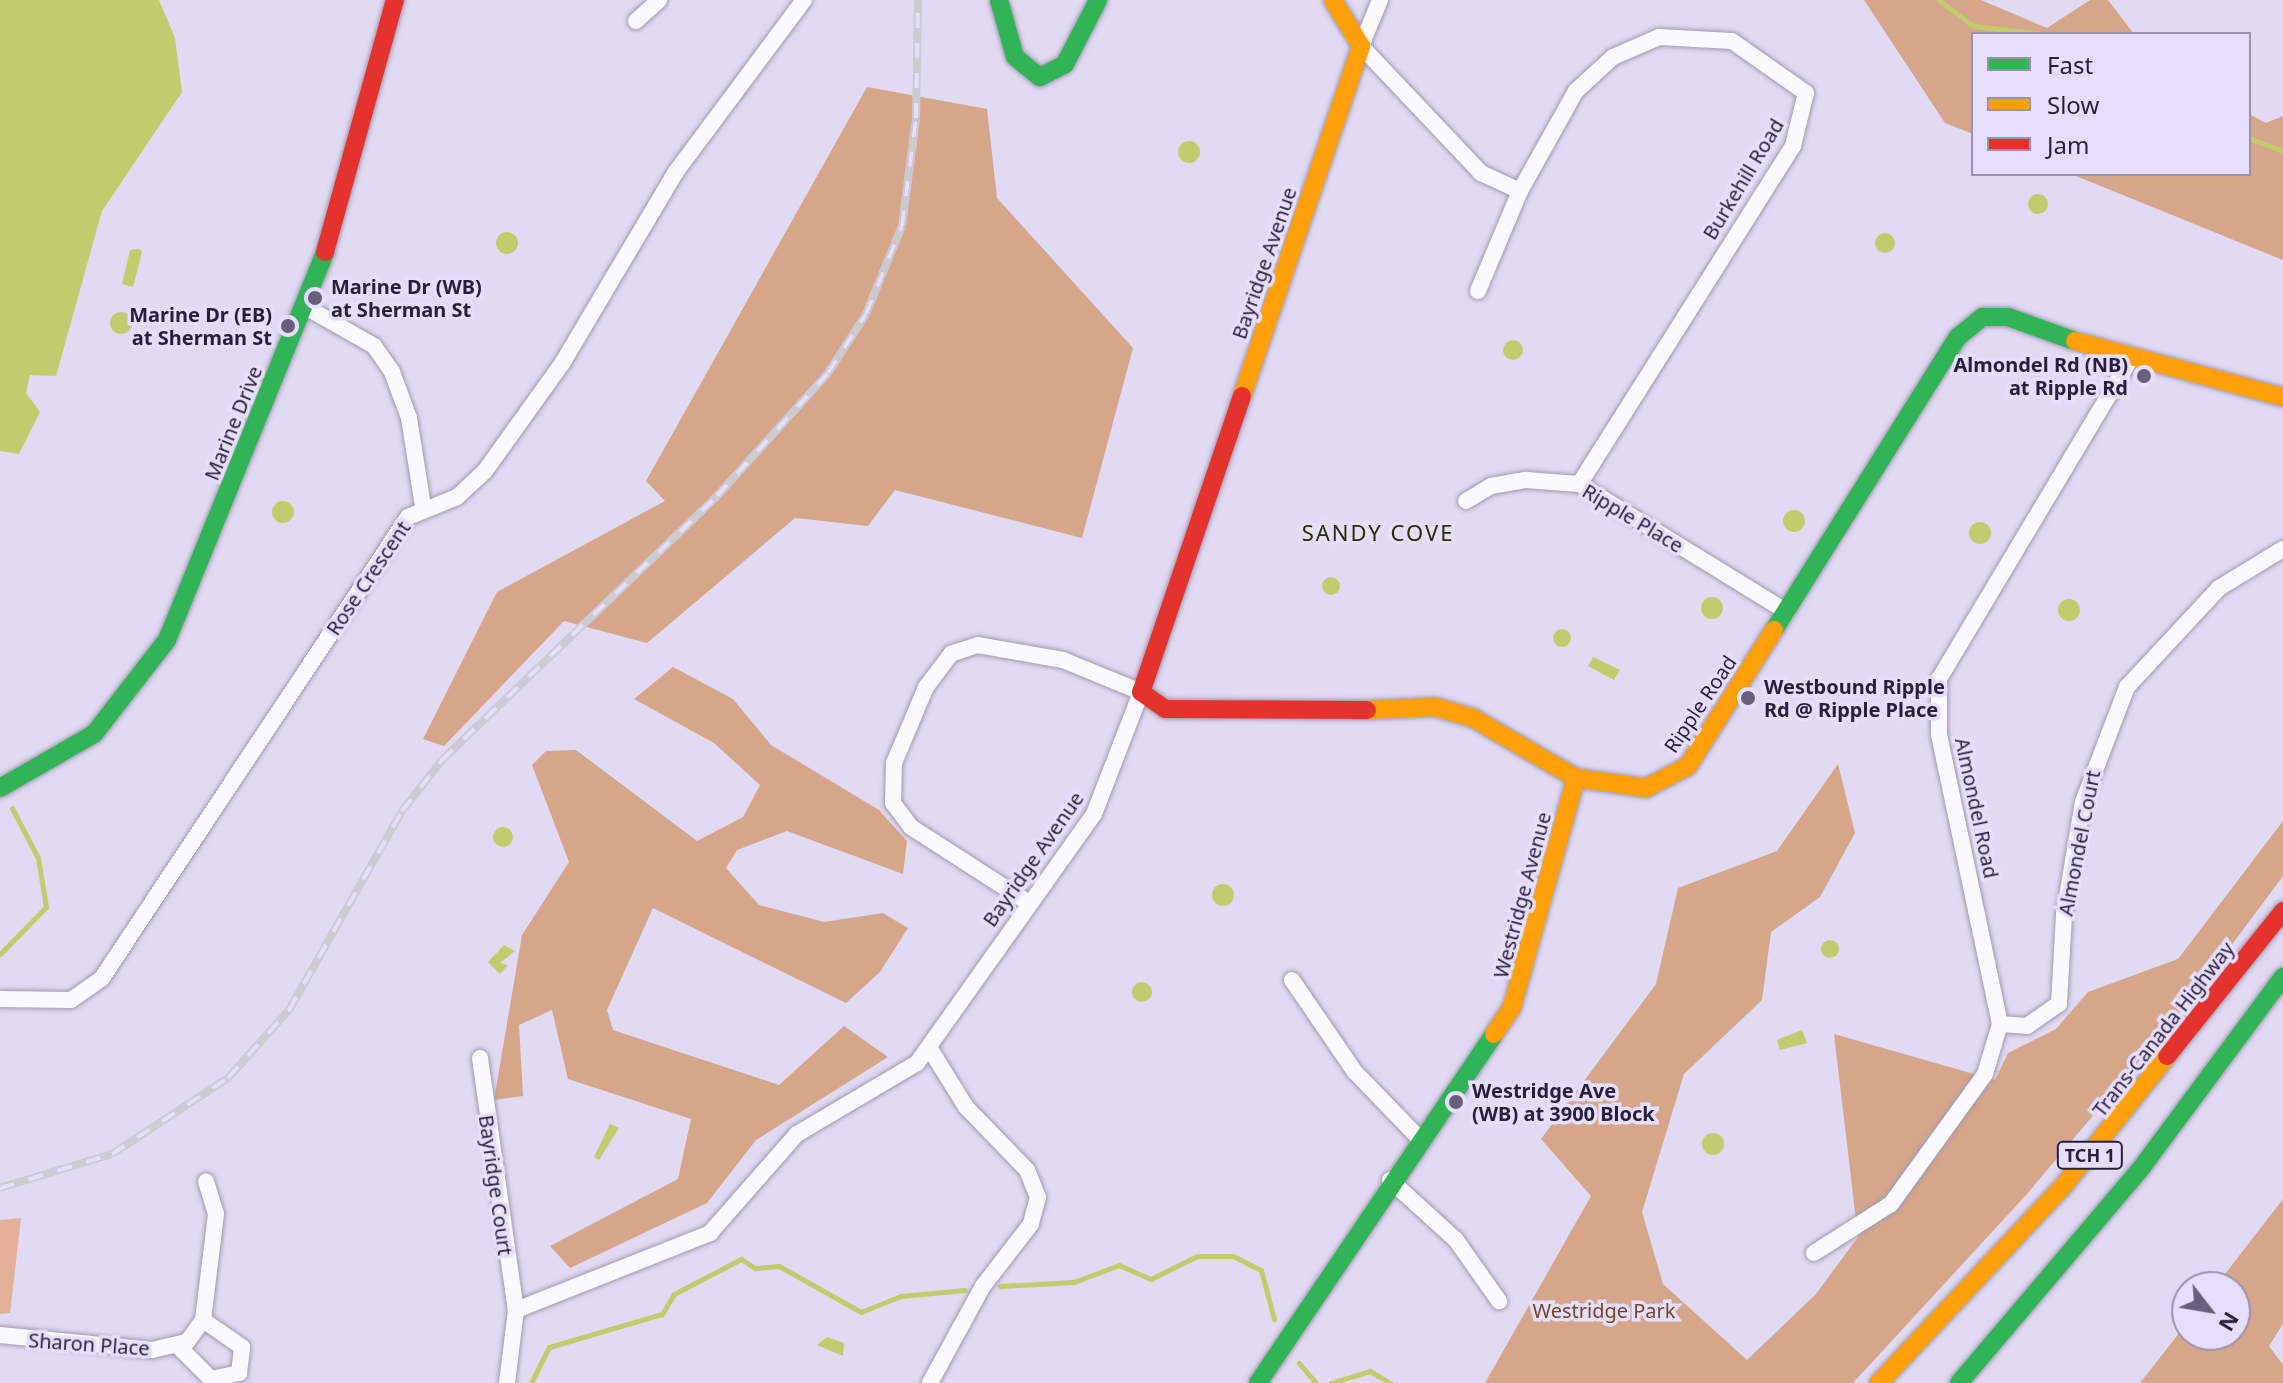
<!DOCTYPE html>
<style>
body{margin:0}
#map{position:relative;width:2283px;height:1383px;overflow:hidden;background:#e0daf2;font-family:"Noto Sans",sans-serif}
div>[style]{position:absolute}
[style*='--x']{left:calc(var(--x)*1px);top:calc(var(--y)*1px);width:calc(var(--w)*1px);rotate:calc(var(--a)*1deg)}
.green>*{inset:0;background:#e3b197}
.forest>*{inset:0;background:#d6a68a}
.water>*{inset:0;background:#c1cd6d}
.round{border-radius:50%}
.stream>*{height:5px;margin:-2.5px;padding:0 2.5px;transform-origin:2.5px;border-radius:2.5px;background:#c1cd6d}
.roads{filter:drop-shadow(0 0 2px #a09ab1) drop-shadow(0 0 2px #a09ab1)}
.street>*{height:16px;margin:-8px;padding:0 8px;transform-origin:8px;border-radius:8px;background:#faf9fd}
.fast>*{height:18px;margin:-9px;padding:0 9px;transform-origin:9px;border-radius:9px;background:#30b455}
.slow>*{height:18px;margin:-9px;padding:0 9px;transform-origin:9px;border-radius:9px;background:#ff9f0a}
.jam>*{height:18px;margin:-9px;padding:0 9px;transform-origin:9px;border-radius:9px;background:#e5322d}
.rail>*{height:8px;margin-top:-4px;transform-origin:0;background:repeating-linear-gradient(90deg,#e6defd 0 15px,#cccbd2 0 30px);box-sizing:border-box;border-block:2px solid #cccbd2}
.dots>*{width:22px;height:22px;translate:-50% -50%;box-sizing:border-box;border:4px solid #e6defd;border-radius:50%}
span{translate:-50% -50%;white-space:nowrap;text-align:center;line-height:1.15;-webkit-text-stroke:7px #e6defd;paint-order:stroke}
.shield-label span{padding:2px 6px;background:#e6defd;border:2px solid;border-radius:6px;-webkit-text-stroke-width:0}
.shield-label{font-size:18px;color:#281f3b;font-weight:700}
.street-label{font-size:20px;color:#281f3b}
.poi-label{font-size:20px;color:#281f3b;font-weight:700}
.left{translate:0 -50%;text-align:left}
.right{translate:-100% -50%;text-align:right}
.park-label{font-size:20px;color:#744825}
.neighbourhood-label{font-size:22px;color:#282e05;letter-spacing:2px}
.legend{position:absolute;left:1971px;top:32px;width:280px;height:144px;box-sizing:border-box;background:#e6defd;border:2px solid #9a92af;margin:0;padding:10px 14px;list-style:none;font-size:24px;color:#281f3b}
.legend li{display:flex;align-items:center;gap:16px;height:40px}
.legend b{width:40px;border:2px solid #9a92af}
.north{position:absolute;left:2171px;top:1271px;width:80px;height:80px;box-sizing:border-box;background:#e6defd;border:2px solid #9a92af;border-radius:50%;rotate:121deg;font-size:22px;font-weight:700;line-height:32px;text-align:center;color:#281f3b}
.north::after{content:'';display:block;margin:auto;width:28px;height:36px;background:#68607b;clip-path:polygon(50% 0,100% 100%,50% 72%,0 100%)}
</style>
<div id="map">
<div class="green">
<i style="clip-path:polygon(21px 1218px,10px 1313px,0 1314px,0 1220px)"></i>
</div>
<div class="forest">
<i style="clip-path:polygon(1864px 0,1981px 0,2047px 28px,2090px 0,2108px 0,2134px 34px,1973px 34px,1973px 134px,1945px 123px)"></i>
<i style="clip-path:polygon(867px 87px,987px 109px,997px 198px,1133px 348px,1082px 538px,895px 490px,868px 526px,795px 518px,647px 643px,564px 621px,444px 746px,423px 739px,497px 592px,665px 501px,646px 481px)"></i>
<i style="clip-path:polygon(2249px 114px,2266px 123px,2283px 116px,2283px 260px,2071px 174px,2249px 174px)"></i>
<i style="clip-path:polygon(673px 667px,733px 699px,771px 745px,879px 810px,907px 841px,903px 874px,787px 831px,737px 850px,726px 868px,759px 905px,824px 922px,883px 913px,908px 928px,880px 972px,846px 1003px,653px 908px,607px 1010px,613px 1030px,779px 1085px,844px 1026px,888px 1057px,756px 1140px,707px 1203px,570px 1268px,550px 1246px,678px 1179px,691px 1119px,568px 1079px,552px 1010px,519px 1025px,523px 1096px,494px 1100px,522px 935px,569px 862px,532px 765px,546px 751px,576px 750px,697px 841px,743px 817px,760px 785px,714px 743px,634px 699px)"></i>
<i style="clip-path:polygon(1838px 764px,1855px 833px,1820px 897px,1771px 932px,1762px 1000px,1684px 1074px,1642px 1212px,1663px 1284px,1747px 1360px,1816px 1294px,1858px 1237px,1834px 1034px,1995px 1080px,2008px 1053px,2056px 1029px,2088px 992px,2178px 959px,2283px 821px,2283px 876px,2193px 997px,2027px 1194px,1853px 1383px,1485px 1383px,1591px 1196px,1541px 1139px,1656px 984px,1678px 888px,1777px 851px)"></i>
<i style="clip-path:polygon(2283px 1199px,2283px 1324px,2269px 1346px,2283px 1365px,2283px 1383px,2140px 1383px,2187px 1323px,2187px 1335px,2235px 1335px,2235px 1287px,2215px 1287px)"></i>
</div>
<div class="water">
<i style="clip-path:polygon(0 0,159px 0,175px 38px,182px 92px,102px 211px,56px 376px,30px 375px,26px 393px,40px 412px,19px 454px,0 451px)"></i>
<i class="round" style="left:1178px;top:141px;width:22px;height:22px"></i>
<i class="round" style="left:2028px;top:194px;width:20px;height:20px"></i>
<i class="round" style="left:496px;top:232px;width:22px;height:22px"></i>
<i class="round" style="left:1875px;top:233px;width:20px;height:20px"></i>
<i style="clip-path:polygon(138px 249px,142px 251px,133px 287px,122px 284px,130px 250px)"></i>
<i class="round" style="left:110px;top:312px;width:22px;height:22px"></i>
<i class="round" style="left:1503px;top:340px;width:20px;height:20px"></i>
<i class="round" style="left:272px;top:501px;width:22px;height:22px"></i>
<i class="round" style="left:1783px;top:510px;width:22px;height:22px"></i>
<i class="round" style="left:1969px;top:522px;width:22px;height:22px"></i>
<i class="round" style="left:1322px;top:577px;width:18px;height:18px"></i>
<i class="round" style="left:1701px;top:597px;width:22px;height:22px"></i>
<i class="round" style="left:2058px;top:599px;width:22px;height:22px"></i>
<i class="round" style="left:1553px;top:629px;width:18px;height:18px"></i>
<i style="clip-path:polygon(1593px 657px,1620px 670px,1614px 680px,1588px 666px)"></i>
<i class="round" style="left:493px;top:827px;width:20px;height:20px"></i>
<i class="round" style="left:1212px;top:884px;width:22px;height:22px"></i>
<i class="round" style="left:1821px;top:940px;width:18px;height:18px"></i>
<i style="clip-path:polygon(504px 945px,515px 951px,500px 963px,508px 965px,500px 974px,488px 962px)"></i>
<i class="round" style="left:1132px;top:982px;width:20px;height:20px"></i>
<i style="clip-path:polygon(1802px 1030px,1807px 1043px,1780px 1050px,1777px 1040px)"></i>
<i style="clip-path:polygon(610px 1124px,619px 1128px,599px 1160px,594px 1157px)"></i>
<i class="round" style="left:1702px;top:1133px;width:22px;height:22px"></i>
<i style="clip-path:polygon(827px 1337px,844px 1343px,843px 1356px,817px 1345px)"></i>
</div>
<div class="stream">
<i style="--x:1939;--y:0;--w:43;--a:37.4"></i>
<i style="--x:1973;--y:26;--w:70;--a:6.5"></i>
<i style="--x:2249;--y:138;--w:36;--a:21"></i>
<i style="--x:0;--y:954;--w:66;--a:-45.6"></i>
<i style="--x:46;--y:907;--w:50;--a:-99.3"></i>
<i style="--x:38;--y:858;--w:56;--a:-117.5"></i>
<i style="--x:1000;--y:1286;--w:74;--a:-3.1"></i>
<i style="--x:1074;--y:1282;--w:48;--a:-20.7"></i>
<i style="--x:1119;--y:1265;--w:35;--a:24"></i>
<i style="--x:1151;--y:1279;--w:51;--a:-26.6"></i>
<i style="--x:1197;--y:1256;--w:36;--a:0"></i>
<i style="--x:1233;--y:1256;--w:31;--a:27"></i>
<i style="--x:1261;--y:1270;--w:51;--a:75.1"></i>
<i style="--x:1299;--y:1363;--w:26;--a:50"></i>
<i style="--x:531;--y:1383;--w:40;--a:-63.4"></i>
<i style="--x:549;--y:1347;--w:118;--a:-16.3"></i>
<i style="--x:662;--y:1314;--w:23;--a:-59"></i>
<i style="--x:674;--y:1294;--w:76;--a:-27.6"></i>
<i style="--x:741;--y:1259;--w:17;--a:33"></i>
<i style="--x:755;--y:1268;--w:24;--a:-5"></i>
<i style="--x:779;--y:1266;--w:94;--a:29.3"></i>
<i style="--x:861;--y:1312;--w:43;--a:-21.8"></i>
<i style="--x:901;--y:1296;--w:64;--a:-5.4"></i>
<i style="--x:1331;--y:1383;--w:41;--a:-17.1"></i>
<i style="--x:1370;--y:1371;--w:23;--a:31"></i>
</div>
<div class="roads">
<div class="street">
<i style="--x:1380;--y:0;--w:50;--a:112.4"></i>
<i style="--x:1361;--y:46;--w:175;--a:46.6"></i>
<i style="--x:1481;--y:173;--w:43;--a:24.8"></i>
<i style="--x:1520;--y:191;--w:115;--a:-60.8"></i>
<i style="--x:1576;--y:91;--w:50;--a:-42.6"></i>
<i style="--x:1613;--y:57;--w:50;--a:-23.5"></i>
<i style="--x:1659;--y:37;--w:73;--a:3.1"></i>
<i style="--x:1732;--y:41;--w:90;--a:35.1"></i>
<i style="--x:1806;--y:93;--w:55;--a:103.8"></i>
<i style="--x:1793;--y:146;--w:400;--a:122.3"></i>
<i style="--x:636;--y:21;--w:31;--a:-42"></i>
<i style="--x:1478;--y:291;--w:108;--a:-67.2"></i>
<i style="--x:304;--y:306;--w:81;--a:29.7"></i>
<i style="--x:374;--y:346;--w:32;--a:55"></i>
<i style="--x:392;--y:372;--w:49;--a:69.7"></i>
<i style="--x:409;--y:418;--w:89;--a:81"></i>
<i style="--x:1466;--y:501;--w:29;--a:-31"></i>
<i style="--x:1491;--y:486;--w:36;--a:-10"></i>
<i style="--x:1526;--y:480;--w:53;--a:4.3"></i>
<i style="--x:1579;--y:484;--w:244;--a:31.6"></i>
<i style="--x:1292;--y:980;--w:112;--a:55.6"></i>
<i style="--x:1355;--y:1072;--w:92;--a:45.9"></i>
<i style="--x:0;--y:999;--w:71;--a:0.8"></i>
<i style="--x:71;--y:1000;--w:38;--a:-35"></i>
<i style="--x:102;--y:978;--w:553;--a:-56.42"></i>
<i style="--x:408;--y:517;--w:53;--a:-22.2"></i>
<i style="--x:457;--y:497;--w:38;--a:-43"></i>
<i style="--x:485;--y:471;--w:134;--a:-54.4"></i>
<i style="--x:563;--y:362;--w:220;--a:-59.3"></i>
<i style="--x:675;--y:173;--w:216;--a:-53.3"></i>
<i style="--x:2000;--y:1024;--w:27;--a:4"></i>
<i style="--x:2027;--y:1026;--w:39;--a:-35"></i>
<i style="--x:2059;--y:1004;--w:90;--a:-86.8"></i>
<i style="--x:2064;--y:914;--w:114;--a:-80.4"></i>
<i style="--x:2083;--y:802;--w:123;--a:-69.1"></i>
<i style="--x:2127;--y:687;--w:135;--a:-47.1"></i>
<i style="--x:2219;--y:588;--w:75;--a:-31.4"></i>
<i style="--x:930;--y:1049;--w:68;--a:58.2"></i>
<i style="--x:966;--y:1107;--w:88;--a:45.9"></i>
<i style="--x:1027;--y:1170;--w:29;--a:68"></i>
<i style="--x:1038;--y:1197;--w:28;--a:105"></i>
<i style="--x:1031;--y:1224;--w:78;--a:127.7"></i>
<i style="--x:983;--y:1286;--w:111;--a:118.7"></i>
<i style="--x:480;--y:1058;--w:255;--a:81.9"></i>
<i style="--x:1390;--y:1180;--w:89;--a:42.3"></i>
<i style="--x:1456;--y:1240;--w:75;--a:54.8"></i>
<i style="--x:1814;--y:1253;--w:91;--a:-32.5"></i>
<i style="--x:1891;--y:1204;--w:160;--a:-54.1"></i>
<i style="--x:1985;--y:1074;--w:52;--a:-73.3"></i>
<i style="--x:2000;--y:1024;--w:295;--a:-101.9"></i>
<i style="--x:1939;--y:735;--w:56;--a:-90"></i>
<i style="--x:1939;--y:679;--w:370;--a:-59.1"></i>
<i style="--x:0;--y:1335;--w:153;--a:5.6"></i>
<i style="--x:152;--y:1350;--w:36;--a:-13"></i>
<i style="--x:187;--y:1342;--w:27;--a:-54"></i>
<i style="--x:203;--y:1320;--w:107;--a:-83"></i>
<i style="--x:216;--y:1214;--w:34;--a:-107"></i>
<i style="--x:179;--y:1347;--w:45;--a:45"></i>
<i style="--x:211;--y:1379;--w:29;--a:-12"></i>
<i style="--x:239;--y:1373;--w:26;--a:-83"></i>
<i style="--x:242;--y:1347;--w:47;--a:-145.3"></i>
<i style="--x:507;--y:1383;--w:74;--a:-83"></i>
<i style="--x:516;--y:1310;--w:209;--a:-21.6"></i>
<i style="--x:710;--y:1233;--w:132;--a:-48.7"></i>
<i style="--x:797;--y:1134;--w:139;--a:-30.6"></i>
<i style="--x:917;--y:1063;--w:305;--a:-54.6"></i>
<i style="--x:1094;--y:814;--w:131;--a:-68.9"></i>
<i style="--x:1141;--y:692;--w:84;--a:-157.7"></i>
<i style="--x:1063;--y:660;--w:86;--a:-170"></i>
<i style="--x:978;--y:645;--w:28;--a:162"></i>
<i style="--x:951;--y:654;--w:41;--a:127.1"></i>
<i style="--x:926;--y:687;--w:82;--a:112.8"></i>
<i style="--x:894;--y:763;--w:40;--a:91.4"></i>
<i style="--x:893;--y:803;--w:30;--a:53"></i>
<i style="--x:911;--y:827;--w:140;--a:32.8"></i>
</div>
<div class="fast">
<i style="--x:999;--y:0;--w:59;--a:74.3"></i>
<i style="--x:1015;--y:57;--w:32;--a:39"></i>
<i style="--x:1040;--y:77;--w:28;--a:-27"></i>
<i style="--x:1065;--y:64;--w:72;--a:-62.7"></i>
<i style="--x:1774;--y:630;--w:346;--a:-57.9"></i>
<i style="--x:1958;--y:337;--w:32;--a:-39"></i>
<i style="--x:1983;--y:317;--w:25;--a:0"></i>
<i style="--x:2008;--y:317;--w:71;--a:19.7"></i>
<i style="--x:0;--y:788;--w:108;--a:-29.9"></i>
<i style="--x:94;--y:734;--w:119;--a:-52.2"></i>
<i style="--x:167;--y:640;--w:419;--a:-67.8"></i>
<i style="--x:1258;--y:1383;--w:421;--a:-55.9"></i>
<i style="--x:1959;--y:1383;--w:283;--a:-49.7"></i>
<i style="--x:2142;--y:1167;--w:237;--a:-53.4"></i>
</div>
<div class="slow">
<i style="--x:2075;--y:341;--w:215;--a:15.1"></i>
<i style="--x:1242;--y:396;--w:370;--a:-71.2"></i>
<i style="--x:1361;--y:46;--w:54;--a:-121.3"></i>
<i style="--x:1367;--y:710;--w:68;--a:-2.5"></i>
<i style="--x:1435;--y:707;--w:40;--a:16"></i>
<i style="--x:1473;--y:718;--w:119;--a:30.2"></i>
<i style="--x:1576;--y:778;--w:71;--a:8.1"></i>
<i style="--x:1646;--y:788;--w:47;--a:-27.6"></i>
<i style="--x:1688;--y:766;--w:161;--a:-57.7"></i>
<i style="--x:1494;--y:1034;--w:32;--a:-56"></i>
<i style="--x:1512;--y:1007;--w:238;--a:-74.4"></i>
<i style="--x:1879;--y:1383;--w:272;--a:-46.9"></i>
<i style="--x:2065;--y:1184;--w:164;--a:-51.4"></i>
</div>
<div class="jam">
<i style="--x:325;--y:252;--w:262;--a:-74.5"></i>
<i style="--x:1242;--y:396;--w:313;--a:108.8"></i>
<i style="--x:1141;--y:692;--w:29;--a:35"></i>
<i style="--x:1165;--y:709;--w:202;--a:0.3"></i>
<i style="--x:2167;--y:1056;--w:186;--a:-51.3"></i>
</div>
</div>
<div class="rail">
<i style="--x:0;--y:1188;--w:117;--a:-16.9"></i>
<i style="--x:112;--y:1154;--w:139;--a:-33.2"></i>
<i style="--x:228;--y:1078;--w:91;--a:-48.1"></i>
<i style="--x:289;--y:1010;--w:229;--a:-60.4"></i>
<i style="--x:402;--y:811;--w:65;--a:-51.9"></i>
<i style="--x:442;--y:760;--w:381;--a:-43.8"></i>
<i style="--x:717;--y:496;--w:166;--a:-47.9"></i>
<i style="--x:828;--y:373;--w:70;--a:-57.2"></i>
<i style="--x:866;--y:314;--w:95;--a:-67.8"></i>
<i style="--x:902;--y:226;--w:109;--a:-82.6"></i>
<i style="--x:916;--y:118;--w:118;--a:-89"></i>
</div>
<div class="dots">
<i style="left:315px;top:298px;background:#68607b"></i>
<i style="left:288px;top:326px;background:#68607b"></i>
<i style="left:2144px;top:376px;background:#68607b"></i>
<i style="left:1748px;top:698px;background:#68607b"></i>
<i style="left:1456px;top:1102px;background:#68607b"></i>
</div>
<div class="shield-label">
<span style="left:2090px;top:1155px">TCH 1</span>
</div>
<div class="street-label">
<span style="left:1743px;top:179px;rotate:-59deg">Burkehill Road</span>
<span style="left:1264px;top:263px;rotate:-71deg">Bayridge Avenue</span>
<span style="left:233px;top:423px;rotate:-68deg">Marine Drive</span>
<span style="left:1633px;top:518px;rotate:31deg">Ripple Place</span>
<span style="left:368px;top:578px;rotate:-56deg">Rose Crescent</span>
<span style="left:1700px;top:704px;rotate:-56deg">Ripple Road</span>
<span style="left:1977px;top:808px;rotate:78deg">Almondel Road</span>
<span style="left:2079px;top:843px;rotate:-79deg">Almondel Court</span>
<span style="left:1033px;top:859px;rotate:-55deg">Bayridge Avenue</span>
<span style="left:1522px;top:895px;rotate:-75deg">Westridge Avenue</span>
<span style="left:2163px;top:1029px;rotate:-52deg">Trans-Canada Highway</span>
<span style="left:496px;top:1185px;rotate:82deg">Bayridge Court</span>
<span style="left:89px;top:1344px;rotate:4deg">Sharon Place</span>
</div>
<div class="poi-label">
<span class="left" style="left:331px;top:298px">Marine Dr (WB)<br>at Sherman St</span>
<span class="right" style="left:272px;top:326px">Marine Dr (EB)<br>at Sherman St</span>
<span class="right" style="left:2128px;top:376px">Almondel Rd (NB)<br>at Ripple Rd</span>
<span class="left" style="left:1764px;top:698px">Westbound Ripple<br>Rd @ Ripple Place</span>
<span class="left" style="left:1472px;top:1102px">Westridge Ave<br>(WB) at 3900 Block</span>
</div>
<div class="park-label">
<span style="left:1604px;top:1310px">Westridge Park</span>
</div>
<div class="neighbourhood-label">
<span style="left:1378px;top:533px">SANDY COVE</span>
</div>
<ul class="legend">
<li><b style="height:10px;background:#30b455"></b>Fast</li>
<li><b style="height:10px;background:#ff9f0a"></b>Slow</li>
<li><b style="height:10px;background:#e5322d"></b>Jam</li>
</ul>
<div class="north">N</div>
</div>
